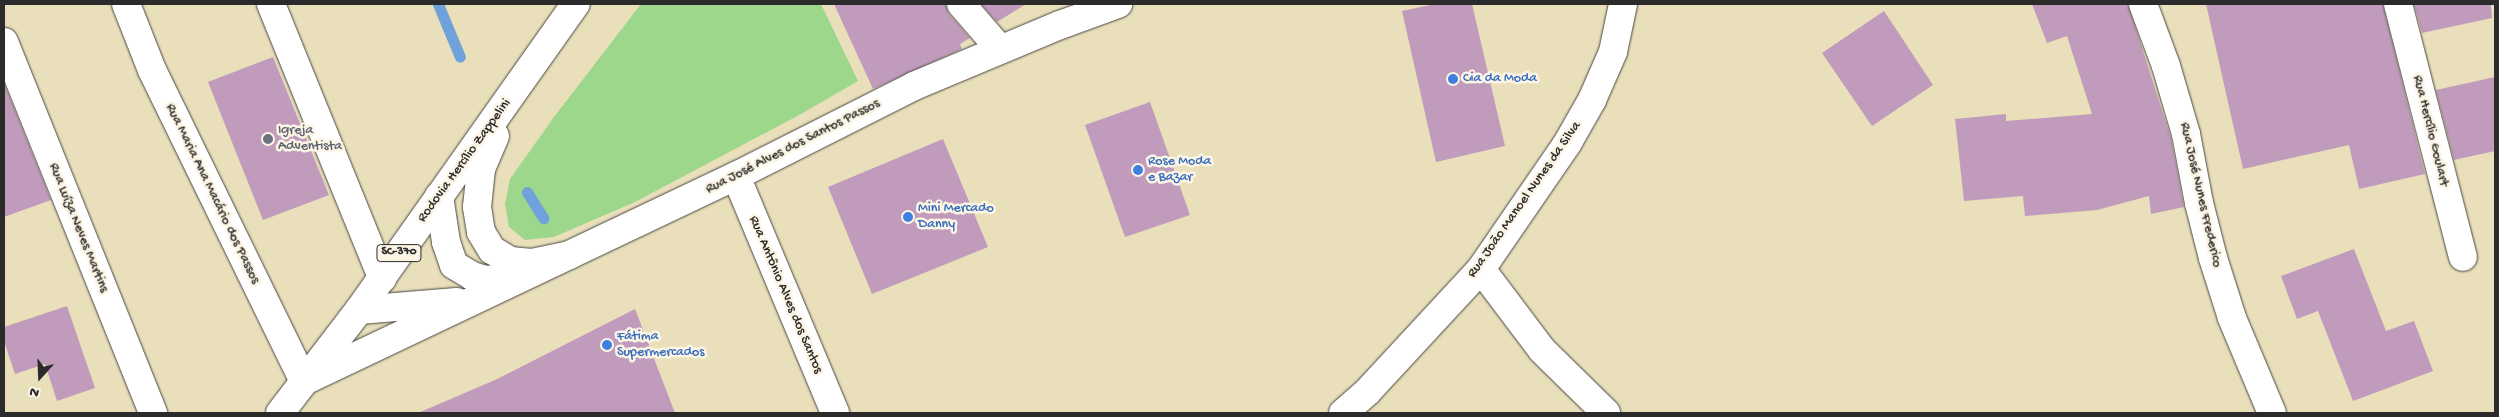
<!DOCTYPE html>
<meta charset="utf-8">
<style>
body{margin:0}
#map{position:relative;width:2499px;height:417px;overflow:hidden;background:#e9dfbb;font-family:"Gochi Hand",sans-serif}
div>[style]{position:absolute}
[style*='--x']{left:calc(var(--x)*1px);top:calc(var(--y)*1px);width:calc(var(--w)*1px);rotate:calc(var(--a)*1deg)}
.green>*{inset:0;background:#9dd78b}
.stream>*{height:11px;margin:-5.5px;padding:0 5.5px;transform-origin:5.5px;border-radius:5.5px;background:#6fa2da}
.building>*{inset:0;background:#c09bbc}
.roads{filter:drop-shadow(0 0 1px #484641) drop-shadow(0 0 1px #484641)}
.street>*{height:28px;margin:-14px;padding:0 14px;transform-origin:14px;border-radius:14px;background:#fff}
.secondary>*{height:28px;margin:-14px;padding:0 14px;transform-origin:14px;border-radius:14px;background:#fff}
.primary>*{height:28px;margin:-14px;padding:0 14px;transform-origin:14px;border-radius:14px;background:#fff}
.dots>*{width:14px;height:14px;translate:-50% -50%;box-sizing:border-box;border:2px solid #fcf5e5;border-radius:50%}
span{translate:-50% -50%;white-space:nowrap;text-align:center;line-height:1.15;-webkit-text-stroke:5px #fcf5e5;paint-order:stroke}
.shield-label span{padding:1px 4px;background:#fcf5e5;border:1px solid;border-radius:4px;-webkit-text-stroke-width:0}
.shield-label{font-size:12px;color:#2b2b2b;font-weight:700}
.shop-label{font-size:14px;color:#366cbe}
.left{translate:0 -50%;text-align:left}
.worship-label{font-size:14px;color:#5b616d}
.street-label{font-size:14px;color:#2b2b2b}
.frame{position:absolute;inset:0;border:5px solid #2b2b2b;pointer-events:none}
.north{position:absolute;left:15px;top:352px;width:50px;height:50px;-webkit-text-stroke:4px #fcf5e5;paint-order:stroke;rotate:200deg;font-size:14px;font-weight:700;line-height:20px;text-align:center;color:#2b2b2b}
.north::after{content:'';display:block;margin:auto;width:18px;height:22px;background:#2b2b2b;clip-path:polygon(50% 0,100% 100%,50% 72%,0 100%)}
</style>
<div id="map">
<div class="green">
<i style="clip-path:polygon(641px 4px,821px 4px,858px 81px,801px 114px,635px 202px,554px 237px,525px 240px,509px 227px,505px 204px,510px 179px,554px 117px)"></i>
</div>
<div class="stream">
<i style="--x:438;--y:4;--w:57;--a:67.5"></i>
<i style="--x:527;--y:192;--w:31;--a:58"></i>
</div>
<div class="building">
<i style="clip-path:polygon(834px 4px,946px 4px,949px 14px,970px 38px,960px 44px,962px 49px,873px 89px)"></i>
<i style="clip-path:polygon(981px 4px,1026px 4px,997px 22px)"></i>
<i style="clip-path:polygon(1435px 4px,1472px 4px,1505px 146px,1436px 162px,1402px 11px)"></i>
<i style="clip-path:polygon(2032px 4px,2128px 4px,2171px 138px,2184px 207px,2151px 214px,2149px 196px,2097px 210px,2025px 216px,2023px 196px,1964px 201px,1955px 119px,2006px 114px,2006px 121px,2092px 114px,2067px 36px,2047px 43px)"></i>
<i style="clip-path:polygon(2206px 4px,2383px 4px,2425px 174px,2359px 189px,2349px 145px,2243px 169px)"></i>
<i style="clip-path:polygon(2414px 4px,2491px 4px,2492px 18px,2422px 33px)"></i>
<i style="clip-path:polygon(1884px 11px,1933px 85px,1872px 126px,1822px 53px)"></i>
<i style="clip-path:polygon(273px 57px,329px 195px,263px 220px,208px 82px)"></i>
<i style="clip-path:polygon(2495px 77px,2495px 151px,2454px 160px,2436px 90px)"></i>
<i style="clip-path:polygon(4px 83px,51px 200px,4px 217px)"></i>
<i style="clip-path:polygon(1150px 102px,1190px 215px,1125px 237px,1085px 125px)"></i>
<i style="clip-path:polygon(943px 139px,988px 247px,872px 294px,828px 187px)"></i>
<i style="clip-path:polygon(2354px 249px,2386px 331px,2414px 321px,2433px 371px,2353px 401px,2318px 311px,2297px 319px,2281px 276px)"></i>
<i style="clip-path:polygon(67px 306px,95px 388px,57px 401px,45px 364px,15px 374px,4px 341px,4px 327px)"></i>
<i style="clip-path:polygon(635px 309px,675px 413px,418px 413px,495px 380px)"></i>
</div>
<div class="roads">
<div class="street">
<i style="--x:126;--y:4;--w:71;--a:68.5"></i>
<i style="--x:152;--y:70;--w:346;--a:64"></i>
<i style="--x:271;--y:4;--w:296;--a:67.9"></i>
<i style="--x:961;--y:4;--w:60;--a:49.1"></i>
<i style="--x:2143;--y:4;--w:66;--a:69.6"></i>
<i style="--x:2166;--y:66;--w:71;--a:73.6"></i>
<i style="--x:2186;--y:134;--w:70;--a:79.3"></i>
<i style="--x:2199;--y:203;--w:57;--a:75.7"></i>
<i style="--x:2213;--y:258;--w:63;--a:72.4"></i>
<i style="--x:2232;--y:318;--w:103;--a:67.2"></i>
<i style="--x:2398;--y:4;--w:261;--a:75.6"></i>
<i style="--x:4;--y:42;--w:400;--a:68.1"></i>
<i style="--x:736;--y:176;--w:257;--a:67.3"></i>
<i style="--x:1481;--y:269;--w:101;--a:53"></i>
<i style="--x:1542;--y:350;--w:90;--a:44.5"></i>
<i style="--x:1343;--y:413;--w:33;--a:-41"></i>
<i style="--x:1368;--y:391;--w:166;--a:-47.2"></i>
<i style="--x:1481;--y:269;--w:152;--a:-55.5"></i>
<i style="--x:1567;--y:144;--w:51;--a:-60.4"></i>
<i style="--x:1592;--y:100;--w:52;--a:-66.4"></i>
<i style="--x:1613;--y:52;--w:49;--a:-78.2"></i>
</div>
<div class="secondary">
<i style="--x:359;--y:310;--w:98;--a:-4.7"></i>
<i style="--x:304;--y:381;--w:478;--a:-25.4"></i>
<i style="--x:736;--y:176;--w:199;--a:-26.8"></i>
<i style="--x:914;--y:86;--w:158;--a:-22.7"></i>
<i style="--x:1060;--y:25;--w:62;--a:-19.9"></i>
</div>
<div class="primary">
<i style="--x:495;--y:136;--w:36;--a:113"></i>
<i style="--x:481;--y:169;--w:38;--a:96"></i>
<i style="--x:477;--y:207;--w:25;--a:81"></i>
<i style="--x:481;--y:232;--w:21;--a:59"></i>
<i style="--x:492;--y:250;--w:21;--a:31"></i>
<i style="--x:510;--y:261;--w:22;--a:5"></i>
<i style="--x:532;--y:263;--w:38;--a:-12"></i>
<i style="--x:439;--y:196;--w:47;--a:81.3"></i>
<i style="--x:446;--y:242;--w:24;--a:71"></i>
<i style="--x:454;--y:265;--w:21;--a:31"></i>
<i style="--x:472;--y:276;--w:15;--a:16"></i>
<i style="--x:486;--y:280;--w:20;--a:-6"></i>
<i style="--x:506;--y:278;--w:33;--a:-20"></i>
<i style="--x:280;--y:413;--w:130;--a:-52.5"></i>
<i style="--x:359;--y:310;--w:375;--a:-54.7"></i>
</div>
</div>
<div class="dots">
<i style="left:1453px;top:79px;background:#3f7fe0"></i>
<i style="left:268px;top:139px;background:#6b7280"></i>
<i style="left:1138px;top:170px;background:#3f7fe0"></i>
<i style="left:908px;top:217px;background:#3f7fe0"></i>
<i style="left:607px;top:345px;background:#3f7fe0"></i>
</div>
<div class="shield-label">
<span style="left:399px;top:253px">SC-370</span>
</div>
<div class="shop-label">
<span class="left" style="left:1463px;top:79px">Cia da Moda</span>
<span class="left" style="left:1148px;top:170px">Rose Moda<br>e Bazar</span>
<span class="left" style="left:918px;top:217px">Mini Mercado<br>Danny</span>
<span class="left" style="left:617px;top:345px">Fátima<br>Supermercados</span>
</div>
<div class="worship-label">
<span class="left" style="left:278px;top:139px">Igreja<br>Adventista</span>
</div>
<div class="street-label">
<span style="left:2430px;top:131px;rotate:76deg">Rua Hercílio Goulart</span>
<span style="left:793px;top:147px;rotate:-27deg">Rua José Alves dos Santos Passos</span>
<span style="left:465px;top:161px;rotate:-54deg">Rodovia Hercílio Zappelini</span>
<span style="left:212px;top:194px;rotate:64deg">Rua Maria Ana Macário dos Passos</span>
<span style="left:2200px;top:195px;rotate:77deg">Rua José Nunes Frederico</span>
<span style="left:1525px;top:200px;rotate:-55deg">Rua João Manoel Nunes da Silva</span>
<span style="left:78px;top:228px;rotate:68deg">Rua Luíza Neves Martins</span>
<span style="left:785px;top:295px;rotate:67deg">Rua Antônio Alves dos Santos</span>
</div>
<div class="frame"></div>
<div class="north">N</div>
</div>
